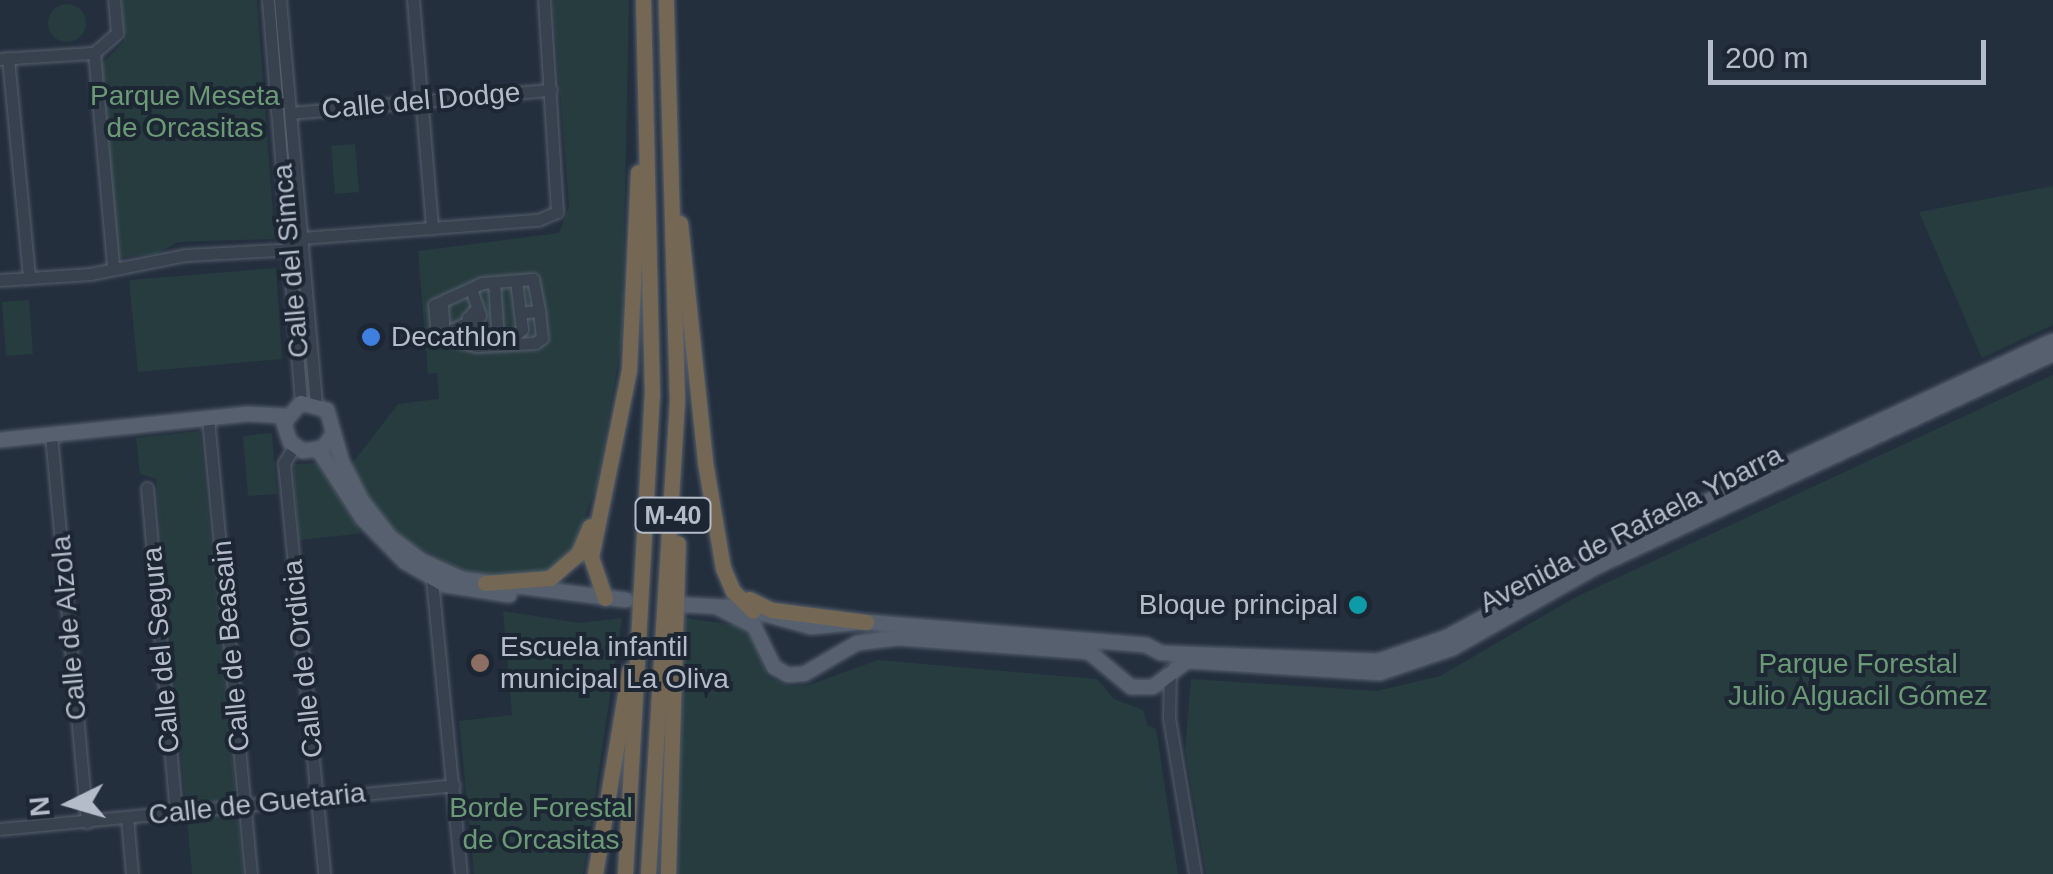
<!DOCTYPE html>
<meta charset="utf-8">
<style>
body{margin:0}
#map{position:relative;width:2053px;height:874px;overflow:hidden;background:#242f3e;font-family:Helvetica,sans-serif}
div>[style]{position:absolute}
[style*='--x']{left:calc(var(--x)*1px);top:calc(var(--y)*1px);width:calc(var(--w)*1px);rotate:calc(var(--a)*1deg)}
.green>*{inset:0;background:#263c3f}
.round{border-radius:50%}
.roads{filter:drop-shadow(0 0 2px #565f6c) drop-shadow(0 0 2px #565f6c)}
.minor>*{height:11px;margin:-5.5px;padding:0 5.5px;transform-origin:5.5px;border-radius:5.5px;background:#38414e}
.major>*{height:14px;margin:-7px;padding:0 7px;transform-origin:7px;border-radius:7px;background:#56606e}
.highway>*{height:15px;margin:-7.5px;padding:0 7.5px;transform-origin:7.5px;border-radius:7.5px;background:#746855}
.dots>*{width:28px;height:28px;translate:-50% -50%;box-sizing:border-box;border:5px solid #1d2633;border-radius:50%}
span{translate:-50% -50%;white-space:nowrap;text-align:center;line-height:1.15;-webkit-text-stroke:8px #1d2633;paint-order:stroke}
.shield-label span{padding:2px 8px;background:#1d2633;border:2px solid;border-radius:8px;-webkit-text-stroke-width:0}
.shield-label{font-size:25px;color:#b4bcc9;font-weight:700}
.park-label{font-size:28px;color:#6b9a76}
.street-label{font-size:28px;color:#b4bcc9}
.poi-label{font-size:28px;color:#b4bcc9}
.left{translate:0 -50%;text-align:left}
.right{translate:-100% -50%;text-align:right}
.north{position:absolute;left:20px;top:754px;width:100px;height:100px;-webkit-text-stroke:8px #1d2633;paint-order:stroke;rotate:265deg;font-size:28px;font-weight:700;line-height:40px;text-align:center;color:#b4bcc9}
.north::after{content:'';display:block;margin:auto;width:35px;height:45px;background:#b4bcc9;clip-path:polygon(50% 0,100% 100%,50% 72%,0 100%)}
.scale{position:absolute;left:1708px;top:40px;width:278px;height:45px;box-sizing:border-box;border:5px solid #b4bcc9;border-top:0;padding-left:12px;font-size:30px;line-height:35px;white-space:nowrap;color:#b4bcc9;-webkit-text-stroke:8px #1d2633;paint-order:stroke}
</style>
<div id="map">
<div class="green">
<i style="clip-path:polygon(122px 0,257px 0,275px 239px,178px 242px,156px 254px,117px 258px,101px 65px,124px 41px)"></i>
<i style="clip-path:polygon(553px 0,629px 0,622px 339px,597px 484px,571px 555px,552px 572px,527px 578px,472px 575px,405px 541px,373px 504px,351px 465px,398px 404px,439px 399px,437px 373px,428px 374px,418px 251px,559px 233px,569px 207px)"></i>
<i class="round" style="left:48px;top:4px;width:38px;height:38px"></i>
<i style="clip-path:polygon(355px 144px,359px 192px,335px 194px,331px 146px)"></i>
<i style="clip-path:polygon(2053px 186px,2053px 325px,1982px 358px,1919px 212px)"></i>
<i style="clip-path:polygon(276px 268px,282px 359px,138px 372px,129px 280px)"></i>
<i style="clip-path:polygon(29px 300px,33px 354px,6px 356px,2px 302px)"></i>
<i style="clip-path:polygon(2053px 375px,2053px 874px,1206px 874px,1185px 750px,1191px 679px,1377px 691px,1440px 676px,1574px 598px)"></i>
<i style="clip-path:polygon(200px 431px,243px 874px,192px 874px,156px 479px,140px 474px,136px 438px)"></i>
<i style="clip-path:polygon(272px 433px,277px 494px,248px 496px,243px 436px)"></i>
<i style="clip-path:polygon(317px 463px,360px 532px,358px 534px,299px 540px,293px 464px)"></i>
<i style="clip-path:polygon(503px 611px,580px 623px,622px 618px,583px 874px,474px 874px,459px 721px,512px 715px)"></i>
<i style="clip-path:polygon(685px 618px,736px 625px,752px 638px,768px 677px,790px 686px,809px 685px,878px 660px,1097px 679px,1114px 699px,1143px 710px,1148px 726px,1156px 729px,1178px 874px,678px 874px)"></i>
</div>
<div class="roads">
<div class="minor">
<i style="--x:268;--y:0;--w:404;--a:85.3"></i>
<i style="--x:280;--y:0;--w:405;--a:84.9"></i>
<i style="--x:413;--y:0;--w:229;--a:85.2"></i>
<i style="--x:8;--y:58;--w:221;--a:84.5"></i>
<i style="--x:0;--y:59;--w:94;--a:-3.7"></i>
<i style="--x:291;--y:113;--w:261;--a:-5.1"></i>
<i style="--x:289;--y:239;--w:250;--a:-4.4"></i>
<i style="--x:538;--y:220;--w:21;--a:-23"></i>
<i style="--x:557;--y:212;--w:212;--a:-93.5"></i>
<i style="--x:113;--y:265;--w:213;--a:-95.1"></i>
<i style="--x:94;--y:53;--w:30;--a:-41"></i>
<i style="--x:117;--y:33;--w:33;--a:-95"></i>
<i style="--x:0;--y:280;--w:90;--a:-3.8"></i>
<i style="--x:90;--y:274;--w:98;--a:-11.2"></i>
<i style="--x:186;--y:255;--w:111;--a:-3.1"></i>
<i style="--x:494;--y:282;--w:58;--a:86.1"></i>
<i style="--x:471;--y:289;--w:28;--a:71"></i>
<i style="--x:480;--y:315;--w:9;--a:122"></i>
<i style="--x:475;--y:323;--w:9;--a:-144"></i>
<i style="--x:468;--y:318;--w:9;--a:-49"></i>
<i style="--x:442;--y:303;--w:35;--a:87"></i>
<i style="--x:444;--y:338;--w:34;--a:14"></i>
<i style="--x:470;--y:321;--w:37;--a:154"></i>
<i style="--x:437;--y:337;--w:32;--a:-95"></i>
<i style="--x:434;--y:305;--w:53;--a:-24.6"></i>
<i style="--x:482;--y:283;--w:51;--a:-4.5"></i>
<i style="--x:533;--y:279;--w:33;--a:79"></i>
<i style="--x:539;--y:311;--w:12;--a:175"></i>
<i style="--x:475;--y:323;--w:23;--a:85"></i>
<i style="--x:477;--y:346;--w:58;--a:-3"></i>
<i style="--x:535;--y:343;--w:9;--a:-36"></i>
<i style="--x:542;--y:338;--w:27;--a:-96"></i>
<i style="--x:506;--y:344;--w:22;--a:-43"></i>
<i style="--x:522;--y:329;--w:48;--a:-97.1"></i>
<i style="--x:208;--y:419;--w:457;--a:84.6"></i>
<i style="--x:51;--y:435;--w:389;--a:84.7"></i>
<i style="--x:294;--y:447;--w:19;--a:122"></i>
<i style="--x:284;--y:463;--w:413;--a:84.4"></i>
<i style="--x:147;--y:488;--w:325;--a:84.9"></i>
<i style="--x:432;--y:580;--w:295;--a:84.4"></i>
<i style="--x:1170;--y:670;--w:48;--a:91.2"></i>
<i style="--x:1169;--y:718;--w:158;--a:80.5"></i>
<i style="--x:127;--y:817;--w:57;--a:85"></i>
<i style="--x:0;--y:829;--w:456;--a:-5.5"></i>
</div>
<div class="major">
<i style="--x:333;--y:434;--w:17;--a:126"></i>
<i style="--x:323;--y:448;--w:20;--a:171"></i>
<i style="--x:303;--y:451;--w:16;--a:-145"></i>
<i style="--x:290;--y:442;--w:20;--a:-108"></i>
<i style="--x:284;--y:423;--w:26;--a:-50"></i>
<i style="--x:301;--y:403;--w:27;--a:15"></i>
<i style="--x:327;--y:410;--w:54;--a:73.9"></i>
<i style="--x:342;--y:462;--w:44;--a:62.9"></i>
<i style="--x:362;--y:501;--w:46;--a:52.1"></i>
<i style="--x:390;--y:537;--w:38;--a:37"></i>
<i style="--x:420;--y:560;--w:46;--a:24.3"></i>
<i style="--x:462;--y:579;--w:165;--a:7.3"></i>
<i style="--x:0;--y:440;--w:249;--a:-6"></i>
<i style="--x:248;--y:414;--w:38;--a:3"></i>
<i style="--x:319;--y:451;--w:80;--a:57.3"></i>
<i style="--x:362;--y:518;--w:62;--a:45.7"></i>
<i style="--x:405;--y:562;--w:46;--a:29.9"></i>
<i style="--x:445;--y:585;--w:65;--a:8.9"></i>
<i style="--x:687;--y:605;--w:56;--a:3.1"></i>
<i style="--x:743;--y:608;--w:71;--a:15.6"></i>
<i style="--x:811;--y:627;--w:55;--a:-5.2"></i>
<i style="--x:866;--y:622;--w:281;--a:4.7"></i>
<i style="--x:1146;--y:645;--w:17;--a:28"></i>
<i style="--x:1161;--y:653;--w:217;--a:2.1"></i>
<i style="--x:1378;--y:661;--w:73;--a:-19.2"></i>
<i style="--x:1447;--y:637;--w:218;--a:-28.4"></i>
<i style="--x:1639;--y:533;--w:456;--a:-24.9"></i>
<i style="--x:717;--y:607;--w:42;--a:27.2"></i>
<i style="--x:754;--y:626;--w:46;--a:64"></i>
<i style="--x:774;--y:667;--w:16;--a:30"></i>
<i style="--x:788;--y:675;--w:16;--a:-4"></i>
<i style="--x:804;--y:674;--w:61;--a:-30.3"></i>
<i style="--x:857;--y:643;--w:41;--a:-7"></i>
<i style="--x:898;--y:638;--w:192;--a:4.2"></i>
<i style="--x:1089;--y:652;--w:55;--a:39.8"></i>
<i style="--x:1131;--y:687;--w:22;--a:0"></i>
<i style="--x:1153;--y:687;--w:43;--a:-37.4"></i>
<i style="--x:1187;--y:661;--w:193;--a:3.6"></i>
<i style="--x:1380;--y:673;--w:77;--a:-18.9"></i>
<i style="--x:1453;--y:648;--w:169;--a:-29.5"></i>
<i style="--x:1600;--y:565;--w:500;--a:-25"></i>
</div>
<div class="highway">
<i style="--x:680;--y:223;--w:240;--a:84"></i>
<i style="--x:705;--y:462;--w:108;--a:80.4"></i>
<i style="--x:723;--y:568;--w:25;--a:67"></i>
<i style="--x:733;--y:591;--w:28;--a:45"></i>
<i style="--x:485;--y:583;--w:65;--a:-4.4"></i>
<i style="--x:550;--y:578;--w:37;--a:-41"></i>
<i style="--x:578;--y:554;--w:30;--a:-67"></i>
<i style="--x:605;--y:598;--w:43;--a:-108.9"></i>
<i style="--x:591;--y:557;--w:191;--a:-78.5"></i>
<i style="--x:629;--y:370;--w:198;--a:-87.4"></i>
<i style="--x:749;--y:599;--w:25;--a:26"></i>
<i style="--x:772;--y:610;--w:95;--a:7.3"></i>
<i style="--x:595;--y:874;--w:206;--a:-80.5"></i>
<i style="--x:625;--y:874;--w:479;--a:-86.8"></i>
<i style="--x:652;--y:396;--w:396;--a:-91.3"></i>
<i style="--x:648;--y:874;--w:474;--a:-86.5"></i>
<i style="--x:677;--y:401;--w:401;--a:-91.6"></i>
<i style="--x:668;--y:874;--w:331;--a:-88.3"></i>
</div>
</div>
<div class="dots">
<i style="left:371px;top:337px;background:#3f7fe0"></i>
<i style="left:1358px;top:605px;background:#0f9aa8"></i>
<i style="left:480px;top:663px;background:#8d6e63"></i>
</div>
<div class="shield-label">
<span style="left:673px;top:515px">M-40</span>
</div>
<div class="park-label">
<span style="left:185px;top:112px">Parque Meseta<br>de Orcasitas</span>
<span style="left:1858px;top:680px">Parque Forestal<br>Julio Alguacil Gómez</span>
<span style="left:541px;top:824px">Borde Forestal<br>de Orcasitas</span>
</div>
<div class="street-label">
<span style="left:421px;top:101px;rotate:-5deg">Calle del Dodge</span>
<span style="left:291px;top:261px;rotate:-95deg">Calle del Simca</span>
<span style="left:1631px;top:529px;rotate:-27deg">Avenida de Rafaela Ybarra</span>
<span style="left:69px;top:628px;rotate:-95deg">Calle de Alzola</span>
<span style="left:231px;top:646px;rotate:-95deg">Calle de Beasain</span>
<span style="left:161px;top:650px;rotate:-95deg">Calle del Segura</span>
<span style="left:303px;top:659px;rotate:-96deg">Calle de Ordicia</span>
<span style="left:257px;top:804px;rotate:-6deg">Calle de Guetaria</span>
</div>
<div class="poi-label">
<span class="left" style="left:391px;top:337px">Decathlon</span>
<span class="right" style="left:1338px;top:605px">Bloque principal</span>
<span class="left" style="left:500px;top:663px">Escuela infantil<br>municipal La Oliva</span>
</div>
<div class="north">N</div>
<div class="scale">200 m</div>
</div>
